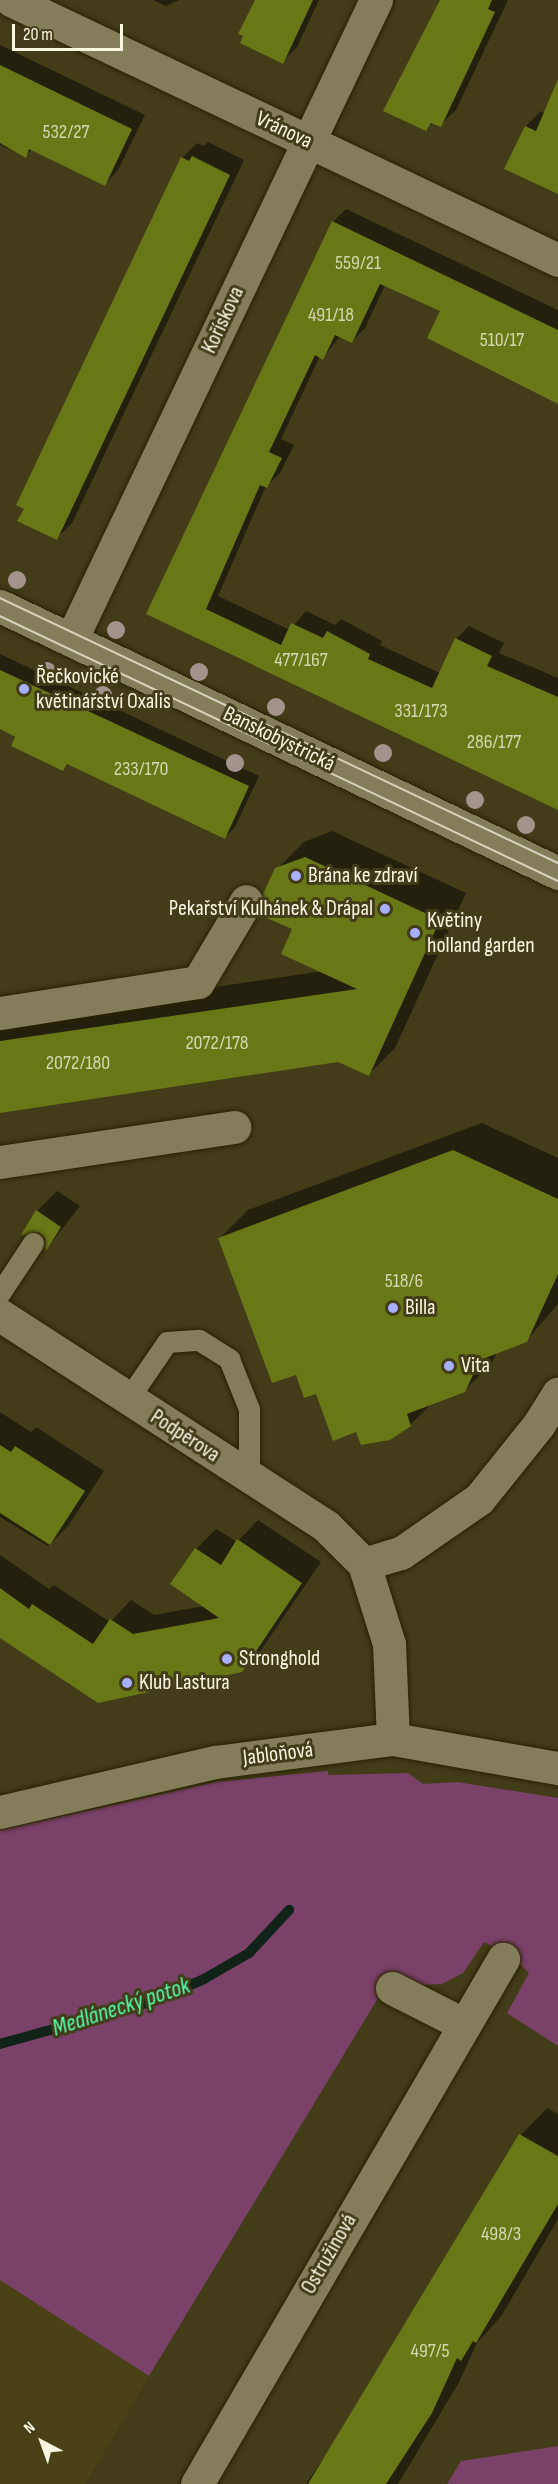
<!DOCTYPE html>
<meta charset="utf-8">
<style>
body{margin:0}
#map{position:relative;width:558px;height:2484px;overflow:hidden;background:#423c19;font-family:"Sofia Sans Condensed",sans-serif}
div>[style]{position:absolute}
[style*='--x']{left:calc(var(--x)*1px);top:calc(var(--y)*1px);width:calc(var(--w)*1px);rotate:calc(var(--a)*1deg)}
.built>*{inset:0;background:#4a4216}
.green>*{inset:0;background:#7a4169}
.shadow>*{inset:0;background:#0007}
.stream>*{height:10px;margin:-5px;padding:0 5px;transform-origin:5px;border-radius:5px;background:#112219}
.building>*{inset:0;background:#687816}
.roads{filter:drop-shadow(0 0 2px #292200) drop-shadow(0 0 2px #292200)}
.lane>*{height:21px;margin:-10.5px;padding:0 10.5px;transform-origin:10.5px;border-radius:10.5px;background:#847d59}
.street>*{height:33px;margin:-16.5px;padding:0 16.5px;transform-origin:16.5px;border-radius:16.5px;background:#847d59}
.secondary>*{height:33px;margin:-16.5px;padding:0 16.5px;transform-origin:16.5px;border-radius:16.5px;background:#847d59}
.tram>*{height:1.5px;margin:-0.75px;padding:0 0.75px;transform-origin:0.75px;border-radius:0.75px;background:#d7d3bd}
.trees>*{width:18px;height:18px;margin:-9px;border-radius:50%;background:#a4938c}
.dots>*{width:16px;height:16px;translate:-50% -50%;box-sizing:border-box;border:3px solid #423c19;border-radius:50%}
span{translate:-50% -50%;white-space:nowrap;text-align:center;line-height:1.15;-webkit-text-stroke:6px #423c19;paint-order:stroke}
.number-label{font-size:20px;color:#d5d6af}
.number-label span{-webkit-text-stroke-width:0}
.street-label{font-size:22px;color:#f9f6e2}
.poi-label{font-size:22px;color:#f9f6e2}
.left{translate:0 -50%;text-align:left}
.right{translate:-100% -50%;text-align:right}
.water-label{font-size:24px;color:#54feaf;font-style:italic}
.north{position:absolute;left:12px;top:2412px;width:60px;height:60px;-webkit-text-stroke:4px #423c19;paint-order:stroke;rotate:319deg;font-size:16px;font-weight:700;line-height:24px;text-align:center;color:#f9f6e2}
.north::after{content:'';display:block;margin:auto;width:21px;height:27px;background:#f9f6e2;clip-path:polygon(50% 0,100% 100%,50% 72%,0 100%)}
.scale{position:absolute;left:12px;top:24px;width:111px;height:27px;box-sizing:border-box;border:3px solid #f9f6e2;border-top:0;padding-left:8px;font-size:18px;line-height:21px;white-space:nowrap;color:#f9f6e2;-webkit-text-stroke:4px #423c19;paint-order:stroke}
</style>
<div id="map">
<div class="built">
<i style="clip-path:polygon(0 2280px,149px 2376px,85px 2484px,0 2484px)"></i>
</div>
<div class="green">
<i style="clip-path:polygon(328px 1771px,328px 1775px,408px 1773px,423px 1784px,457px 1782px,558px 1798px,558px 2046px,507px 2013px,529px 1973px,513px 1957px,484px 1942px,463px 1973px,442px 1984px,418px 1985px,392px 1975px,149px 2376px,0 2280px,0 1830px,217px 1782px)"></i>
<i style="clip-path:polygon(558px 2446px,558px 2484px,447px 2484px,461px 2461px)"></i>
</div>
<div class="shadow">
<i style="clip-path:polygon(153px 0,179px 0,166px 6px)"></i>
<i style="clip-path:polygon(256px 0,319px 0,297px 47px,282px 62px)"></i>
<i style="clip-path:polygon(442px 0,508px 0,456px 110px,440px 125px,433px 122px,426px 130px)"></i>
<i style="clip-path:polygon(0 45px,145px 115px,118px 170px,105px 184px,32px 149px,25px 156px,0 145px)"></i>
<i style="clip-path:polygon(558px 110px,558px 193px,526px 126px,541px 111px,549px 115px)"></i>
<i style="clip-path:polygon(208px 142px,244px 160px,72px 523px,57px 538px,182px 158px,197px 143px,204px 146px)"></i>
<i style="clip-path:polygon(346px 209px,558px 310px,558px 402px,442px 310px,385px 285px,365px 328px,352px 341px,340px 336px,323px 358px,320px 356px,281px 439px,294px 445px,280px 473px,266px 486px,218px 596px,290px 630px,306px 611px,335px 625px,341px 619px,382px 641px,380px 645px,440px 673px,456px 639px,469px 626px,504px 643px,499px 653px,558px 678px,558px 808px,148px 613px,333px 222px)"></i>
<i style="clip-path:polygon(0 654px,259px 776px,235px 827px,225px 837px,69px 763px,63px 769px,0 728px)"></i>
<i style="clip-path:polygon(332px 831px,466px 893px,395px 1048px,369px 1074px,338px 1061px,0 1111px,0 1019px,323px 971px,277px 869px,304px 842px)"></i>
<i style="clip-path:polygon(482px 1123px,558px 1158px,558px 1304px,526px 1341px,497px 1352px,492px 1363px,464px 1391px,432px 1403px,410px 1425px,357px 1430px,297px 1373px,220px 1238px,248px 1210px)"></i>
<i style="clip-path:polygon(57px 1191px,80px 1206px,47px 1248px,37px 1211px)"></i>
<i style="clip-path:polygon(0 1412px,31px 1432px,36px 1427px,104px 1471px,68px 1526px,48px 1546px,0 1517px)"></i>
<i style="clip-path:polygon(258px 1520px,321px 1562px,261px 1650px,241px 1671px,0 1637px,0 1555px,49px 1589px,54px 1585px,110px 1622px,131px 1600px,154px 1615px,204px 1606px,196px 1549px,216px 1529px,237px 1542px)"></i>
<i style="clip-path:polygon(547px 2108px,558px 2114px,558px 2219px,502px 2315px,477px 2343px,458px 2384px,398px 2484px,306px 2484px,350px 2420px,521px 2135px)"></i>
</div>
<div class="stream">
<i style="--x:0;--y:2044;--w:160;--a:-15.6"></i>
<i style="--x:154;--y:2001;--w:55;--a:-23.7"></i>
<i style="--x:204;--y:1979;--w:52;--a:-30"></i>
<i style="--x:249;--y:1953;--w:59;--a:-47.1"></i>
</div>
<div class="building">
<i style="clip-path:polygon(255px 0,313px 0,283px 64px,240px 43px,243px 36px,238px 34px)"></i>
<i style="clip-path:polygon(440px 0,492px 0,488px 9px,495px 12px,441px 127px,431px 123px,426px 131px,383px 111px)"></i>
<i style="clip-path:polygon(0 65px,132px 129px,105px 186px,29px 149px,26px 158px,0 143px)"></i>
<i style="clip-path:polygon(558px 79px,558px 194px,504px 169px,525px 126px,536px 131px)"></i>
<i style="clip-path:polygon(192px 156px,230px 175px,57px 540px,17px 521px,24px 509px,16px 505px,181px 157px,189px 161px)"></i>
<i style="clip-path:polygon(332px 221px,558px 330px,558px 404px,427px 338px,440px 311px,380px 284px,352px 343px,335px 335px,323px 360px,315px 355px,269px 452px,282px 458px,267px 488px,260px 485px,206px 609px,281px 645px,291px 623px,323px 638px,327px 631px,370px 654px,368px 659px,432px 688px,455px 638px,492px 656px,487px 666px,558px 697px,558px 810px,146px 614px)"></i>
<i style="clip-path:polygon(0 670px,249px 786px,225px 839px,67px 764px,63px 771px,11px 746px,15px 737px,0 729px)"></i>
<i style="clip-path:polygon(305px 857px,440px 920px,369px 1076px,338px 1062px,0 1113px,0 1041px,357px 989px,281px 954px,292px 929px,260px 915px,263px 894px,275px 868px)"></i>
<i style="clip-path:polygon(453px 1150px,558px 1199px,558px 1274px,527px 1342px,480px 1360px,465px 1392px,407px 1414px,411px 1426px,390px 1440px,361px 1445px,356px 1432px,333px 1441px,316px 1394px,304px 1398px,296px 1375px,272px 1383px,218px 1238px)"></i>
<i style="clip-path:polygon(36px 1210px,61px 1227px,46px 1251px,45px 1238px,39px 1232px,21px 1235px)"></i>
<i style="clip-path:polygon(0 1445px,11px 1452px,15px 1446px,85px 1491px,50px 1545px,0 1513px)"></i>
<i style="clip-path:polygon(237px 1539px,302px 1583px,242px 1672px,98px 1703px,0 1638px,0 1588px,29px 1609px,32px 1604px,93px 1644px,110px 1619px,133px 1634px,219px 1618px,170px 1584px,195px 1548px,221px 1565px)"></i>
<i style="clip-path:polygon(519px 2134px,558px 2156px,558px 2204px,476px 2343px,473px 2341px,461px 2361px,457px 2358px,432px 2413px,386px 2484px,308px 2484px)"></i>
</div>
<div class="roads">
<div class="lane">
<i style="--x:0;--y:1293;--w:60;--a:-56.6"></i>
<i style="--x:128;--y:1399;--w:69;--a:-55.6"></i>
<i style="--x:167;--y:1342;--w:32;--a:-4"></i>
<i style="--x:199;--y:1340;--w:36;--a:32"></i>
<i style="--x:229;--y:1359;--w:54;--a:68.2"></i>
<i style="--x:249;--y:1409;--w:68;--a:90"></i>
</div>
<div class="street">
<i style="--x:11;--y:0;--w:606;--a:25.42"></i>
<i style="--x:71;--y:640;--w:709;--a:-64.52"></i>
<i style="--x:0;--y:1013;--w:200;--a:-8.9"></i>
<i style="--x:198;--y:982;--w:94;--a:-59.3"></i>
<i style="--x:0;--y:1162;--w:237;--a:-8.5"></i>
<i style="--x:0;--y:1315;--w:388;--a:32.9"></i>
<i style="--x:326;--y:1526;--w:54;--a:45"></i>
<i style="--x:364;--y:1564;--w:84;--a:72.6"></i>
<i style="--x:389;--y:1644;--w:95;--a:87.6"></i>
<i style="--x:364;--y:1564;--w:39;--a:-17"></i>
<i style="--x:401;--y:1553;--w:95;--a:-34.7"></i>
<i style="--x:479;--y:1499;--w:96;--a:-51.3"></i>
<i style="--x:539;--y:1424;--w:36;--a:-58"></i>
<i style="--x:0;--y:1812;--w:221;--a:-13.1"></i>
<i style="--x:215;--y:1762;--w:179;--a:-7.4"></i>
<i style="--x:393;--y:1739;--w:168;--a:10"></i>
<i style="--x:392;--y:1988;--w:80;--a:26.9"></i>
<i style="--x:197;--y:2484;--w:608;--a:-59.76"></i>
</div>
<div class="secondary">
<i style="--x:0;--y:606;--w:619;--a:25.57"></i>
</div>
</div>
<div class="tram">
<i style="--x:0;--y:598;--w:618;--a:25.4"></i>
<i style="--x:0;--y:616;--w:618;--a:25.4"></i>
</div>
<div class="trees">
<i style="left:17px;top:580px"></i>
<i style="left:116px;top:630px"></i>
<i style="left:47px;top:671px"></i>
<i style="left:199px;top:672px"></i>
<i style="left:103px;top:695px"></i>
<i style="left:276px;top:707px"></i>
<i style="left:383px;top:753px"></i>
<i style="left:235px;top:763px"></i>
<i style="left:475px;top:800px"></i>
<i style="left:526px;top:825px"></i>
</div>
<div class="dots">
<i style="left:24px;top:689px;background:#a8b0fc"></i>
<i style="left:296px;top:876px;background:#a8b0fc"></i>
<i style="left:385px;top:909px;background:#a8b0fc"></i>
<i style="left:415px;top:933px;background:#a8b0fc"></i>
<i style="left:393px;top:1308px;background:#a8b0fc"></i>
<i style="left:449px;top:1366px;background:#a8b0fc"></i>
<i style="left:227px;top:1659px;background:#a8b0fc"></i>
<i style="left:127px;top:1683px;background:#a8b0fc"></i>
</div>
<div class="number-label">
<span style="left:66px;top:132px">532/27</span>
<span style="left:358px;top:263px">559/21</span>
<span style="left:331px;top:315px">491/18</span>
<span style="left:502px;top:340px">510/17</span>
<span style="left:301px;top:660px">477/167</span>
<span style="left:421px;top:711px">331/173</span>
<span style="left:494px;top:742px">286/177</span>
<span style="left:141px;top:769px">233/170</span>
<span style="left:217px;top:1043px">2072/178</span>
<span style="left:78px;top:1063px">2072/180</span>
<span style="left:404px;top:1281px">518/6</span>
<span style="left:501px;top:2234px">498/3</span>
<span style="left:430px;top:2351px">497/5</span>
</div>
<div class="street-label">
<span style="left:284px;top:130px;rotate:25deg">Vránova</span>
<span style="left:223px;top:320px;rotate:-65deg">Kořískova</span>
<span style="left:279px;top:739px;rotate:26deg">Banskobystrická</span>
<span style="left:185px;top:1436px;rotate:33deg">Podpěrova</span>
<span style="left:278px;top:1754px;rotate:-7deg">Jabloňová</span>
<span style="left:329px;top:2254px;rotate:-60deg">Ostružinová</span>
</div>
<div class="poi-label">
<span class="left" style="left:36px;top:689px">Řečkovické<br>květinářství Oxalis</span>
<span class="left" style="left:308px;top:876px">Brána ke zdraví</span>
<span class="right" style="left:373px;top:909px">Pekařství Kulhánek &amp; Drápal</span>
<span class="left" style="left:427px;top:933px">Květiny<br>holland garden</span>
<span class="left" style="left:405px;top:1308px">Billa</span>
<span class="left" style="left:461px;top:1366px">Vita</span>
<span class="left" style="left:239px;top:1659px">Stronghold</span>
<span class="left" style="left:139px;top:1683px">Klub Lastura</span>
</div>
<div class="water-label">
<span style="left:121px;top:2007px;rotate:-18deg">Medlánecký potok</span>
</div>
<div class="north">N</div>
<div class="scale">20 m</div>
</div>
